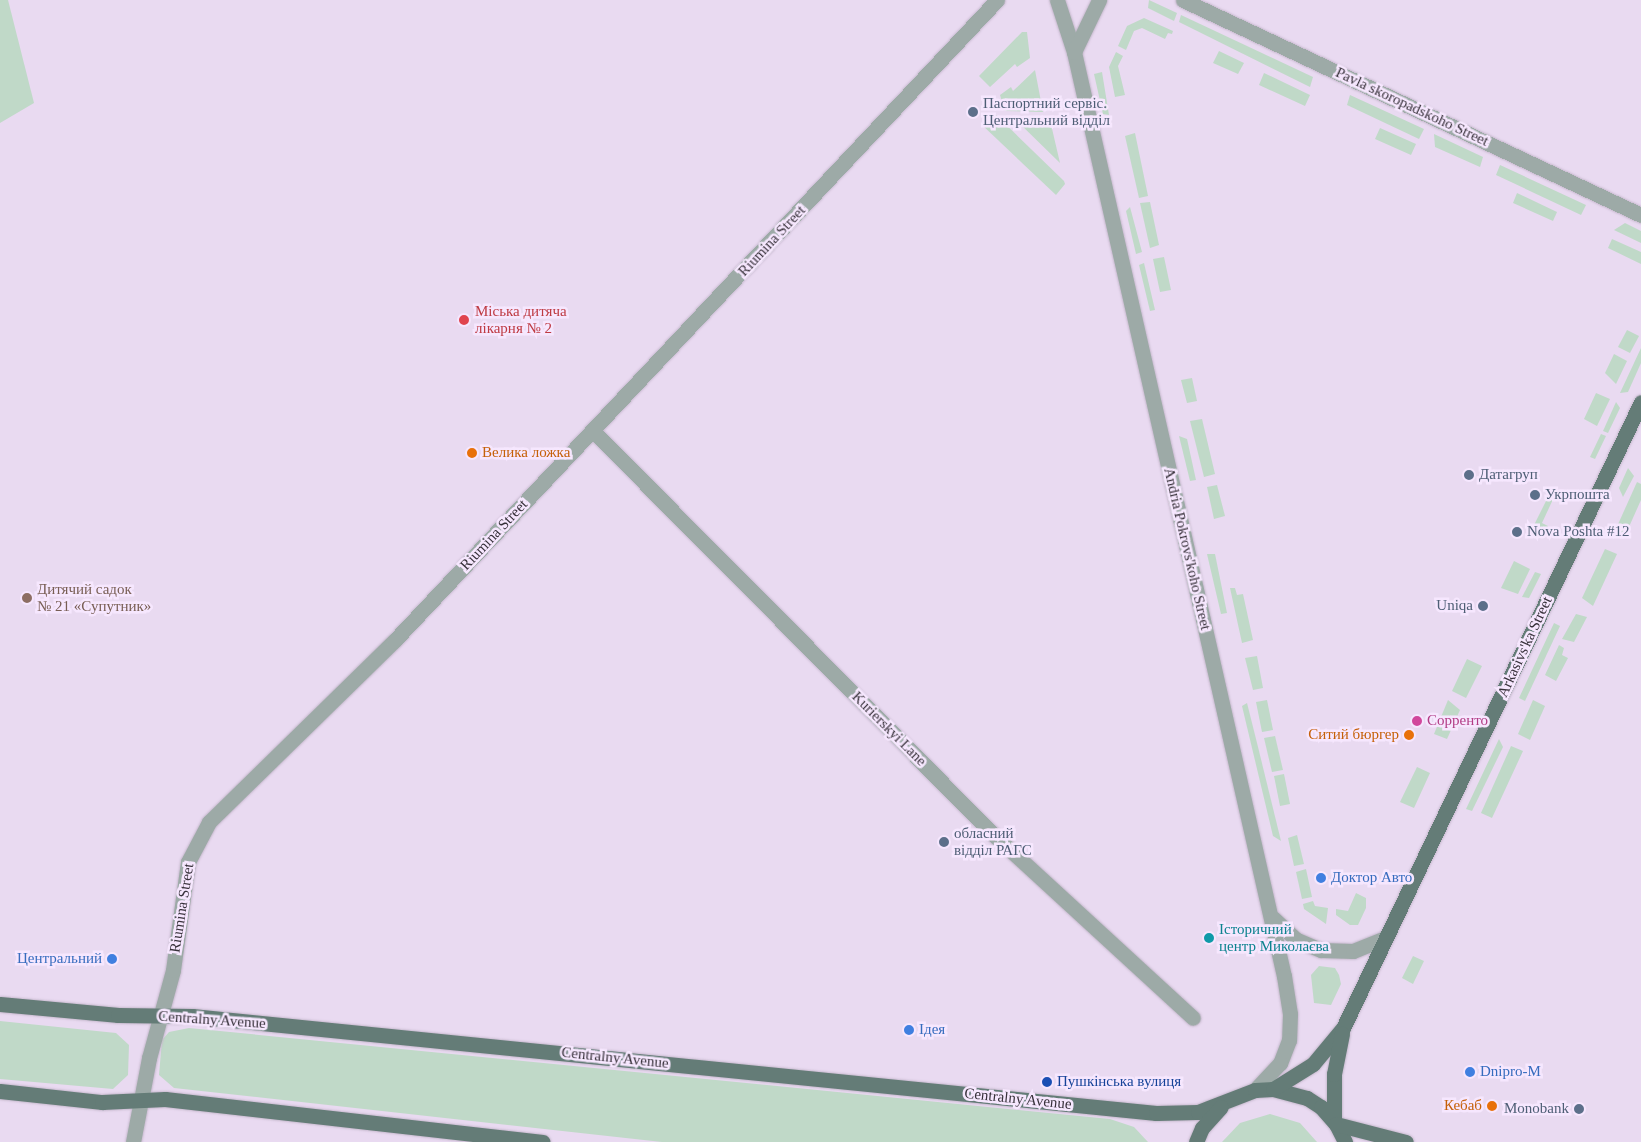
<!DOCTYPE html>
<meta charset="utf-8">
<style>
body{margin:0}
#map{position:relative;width:1641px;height:1142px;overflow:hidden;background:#e9daf1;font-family:"Times New Roman",serif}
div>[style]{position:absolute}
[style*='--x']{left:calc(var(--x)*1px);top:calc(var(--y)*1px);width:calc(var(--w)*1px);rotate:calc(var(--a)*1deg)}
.green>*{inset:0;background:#c0d9c8}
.roads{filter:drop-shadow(0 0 1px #c5b8cc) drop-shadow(0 0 1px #c5b8cc)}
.minor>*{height:15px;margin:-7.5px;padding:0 7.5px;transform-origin:7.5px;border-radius:7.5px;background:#9daaa7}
.major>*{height:15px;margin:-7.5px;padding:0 7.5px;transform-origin:7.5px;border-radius:7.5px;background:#647c77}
.dots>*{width:14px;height:14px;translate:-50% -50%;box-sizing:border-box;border:2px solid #f6e7fe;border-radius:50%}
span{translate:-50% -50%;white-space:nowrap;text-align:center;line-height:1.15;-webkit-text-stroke:5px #f6e7fe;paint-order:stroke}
.service-label{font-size:15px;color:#4e5e75}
.left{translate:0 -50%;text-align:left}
.right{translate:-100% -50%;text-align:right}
.street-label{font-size:15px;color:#37313a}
.health-label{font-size:15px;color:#be3a42}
.food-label{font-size:15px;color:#c56008}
.education-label{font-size:15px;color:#785e54}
.hotel-label{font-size:15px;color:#b23c85}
.shop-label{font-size:15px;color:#366cbe}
.culture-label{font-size:15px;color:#0d838f}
.transit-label{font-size:15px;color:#164399}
</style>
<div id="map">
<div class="green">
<i style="clip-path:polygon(0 0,8px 0,34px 103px,0 123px)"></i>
<i style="clip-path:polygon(1149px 0,1177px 13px,1174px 21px,1148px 8px)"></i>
<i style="clip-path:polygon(1181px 15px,1313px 77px,1310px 87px,1179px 22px)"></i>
<i style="clip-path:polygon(1144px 18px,1173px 31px,1172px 34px,1168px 33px,1165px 39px,1142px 28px,1134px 31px,1126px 50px,1118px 46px,1127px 26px)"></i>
<i style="clip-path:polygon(1022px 32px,1027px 32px,1030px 58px,1017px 67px,1015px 64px,990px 87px,979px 76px)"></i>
<i style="clip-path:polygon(1219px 51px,1244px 63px,1238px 74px,1213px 63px)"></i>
<i style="clip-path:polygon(1116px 52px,1123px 56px,1118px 66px,1125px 95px,1115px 97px,1109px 67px)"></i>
<i style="clip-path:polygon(1035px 70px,1043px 112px,1005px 111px,1000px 95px,1011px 87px,1013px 91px)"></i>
<i style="clip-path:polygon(1102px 72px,1109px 115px,1103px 114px,1094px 74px)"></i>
<i style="clip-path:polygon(1264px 73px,1310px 95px,1305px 106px,1259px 85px)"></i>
<i style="clip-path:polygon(1350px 95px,1424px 129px,1419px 139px,1347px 105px)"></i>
<i style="clip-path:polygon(995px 114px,1064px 181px,1065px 184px,1056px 195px,981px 124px)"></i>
<i style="clip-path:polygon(1050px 119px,1050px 120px,1060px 163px,1015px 119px)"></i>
<i style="clip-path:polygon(1380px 128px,1416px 144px,1411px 155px,1375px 139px)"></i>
<i style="clip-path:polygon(1135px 133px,1148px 196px,1139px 198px,1125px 136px)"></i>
<i style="clip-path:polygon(1434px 134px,1483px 157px,1480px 167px,1435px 147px)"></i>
<i style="clip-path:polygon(1500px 165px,1586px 205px,1581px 215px,1496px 175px)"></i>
<i style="clip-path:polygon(1517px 193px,1557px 212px,1553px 221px,1513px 203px)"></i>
<i style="clip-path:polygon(1150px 202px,1159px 245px,1150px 248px,1140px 203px)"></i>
<i style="clip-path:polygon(1130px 207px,1142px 252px,1136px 254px,1126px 211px)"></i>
<i style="clip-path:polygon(1625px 223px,1641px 231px,1641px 243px,1614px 230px)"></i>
<i style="clip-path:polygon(1612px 239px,1641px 252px,1641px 264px,1608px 248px)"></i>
<i style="clip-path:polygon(1164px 257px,1171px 290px,1160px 292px,1153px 259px)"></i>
<i style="clip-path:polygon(1144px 263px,1155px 310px,1150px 311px,1139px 265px)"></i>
<i style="clip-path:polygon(1627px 330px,1639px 336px,1630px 353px,1618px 347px)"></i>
<i style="clip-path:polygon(1641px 348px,1641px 363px,1628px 392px,1620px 393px)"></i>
<i style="clip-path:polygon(1614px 354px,1627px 361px,1616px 384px,1605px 373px)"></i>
<i style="clip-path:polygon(1192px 378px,1197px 401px,1187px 403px,1181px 380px)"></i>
<i style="clip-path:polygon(1596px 393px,1610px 399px,1597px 426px,1584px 419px)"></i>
<i style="clip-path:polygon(1616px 402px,1620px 408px,1608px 433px,1603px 431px)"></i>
<i style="clip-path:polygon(1202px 419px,1215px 474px,1204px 477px,1190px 421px)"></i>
<i style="clip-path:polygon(1601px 434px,1606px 436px,1595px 459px,1590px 457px)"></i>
<i style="clip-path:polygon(1179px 436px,1187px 439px,1196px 480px,1190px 481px)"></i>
<i style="clip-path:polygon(1628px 468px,1634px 476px,1623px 497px,1619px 488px)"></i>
<i style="clip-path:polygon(1637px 482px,1641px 484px,1641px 500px,1624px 538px,1615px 531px)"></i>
<i style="clip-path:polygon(1217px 485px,1225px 516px,1214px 519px,1207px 487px)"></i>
<i style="clip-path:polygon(1550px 493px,1555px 495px,1542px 523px,1548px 526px,1543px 537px,1531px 531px)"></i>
<i style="clip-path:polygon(1605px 549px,1617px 554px,1593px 606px,1582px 598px)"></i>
<i style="clip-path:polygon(1207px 554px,1215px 554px,1227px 613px,1221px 614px)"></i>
<i style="clip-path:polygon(1514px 561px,1530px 569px,1518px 594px,1501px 588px)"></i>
<i style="clip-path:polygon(1535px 572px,1541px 574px,1529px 598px,1522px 597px)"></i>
<i style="clip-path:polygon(1230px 588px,1235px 588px,1237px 595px,1243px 594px,1253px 640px,1242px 643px)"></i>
<i style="clip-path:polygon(1576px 614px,1587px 617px,1574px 642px,1562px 639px)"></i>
<i style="clip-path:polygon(1554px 623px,1560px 626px,1525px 701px,1519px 698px)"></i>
<i style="clip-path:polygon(1559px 645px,1564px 648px,1562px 655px,1568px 658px,1556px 681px,1545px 675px)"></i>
<i style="clip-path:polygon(1257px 656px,1263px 688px,1253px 690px,1245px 658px)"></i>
<i style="clip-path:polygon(1467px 659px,1482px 666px,1466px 698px,1452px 691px)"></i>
<i style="clip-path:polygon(1267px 700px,1273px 730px,1262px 732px,1256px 702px)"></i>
<i style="clip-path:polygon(1448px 700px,1460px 710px,1447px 739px,1434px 734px)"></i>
<i style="clip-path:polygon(1533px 700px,1545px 706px,1530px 740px,1518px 734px)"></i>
<i style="clip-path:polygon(1247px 703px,1258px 747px,1281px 841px,1273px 836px,1242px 706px)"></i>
<i style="clip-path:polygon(1275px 736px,1283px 770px,1272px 772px,1264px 738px)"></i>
<i style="clip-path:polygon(1499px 739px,1503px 747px,1472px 811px,1466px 809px)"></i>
<i style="clip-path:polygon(1511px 746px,1523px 751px,1492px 818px,1481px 813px)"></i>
<i style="clip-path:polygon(1417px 767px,1430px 773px,1414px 808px,1400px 802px)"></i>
<i style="clip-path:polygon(1284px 774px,1290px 804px,1280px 806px,1274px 776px)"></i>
<i style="clip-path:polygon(1297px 835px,1304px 864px,1294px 866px,1288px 838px)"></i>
<i style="clip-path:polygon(1306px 869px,1312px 897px,1302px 899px,1296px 872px)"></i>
<i style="clip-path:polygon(1356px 893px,1366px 898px,1366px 908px,1358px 925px,1350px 925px,1336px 915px,1336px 909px,1348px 911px)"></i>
<i style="clip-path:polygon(1313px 901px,1315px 906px,1328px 908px,1326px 924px,1304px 909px,1303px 904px)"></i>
<i style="clip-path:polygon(1413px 956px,1424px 961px,1413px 984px,1402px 978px)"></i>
<i style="clip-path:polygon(1319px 966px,1335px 968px,1339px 975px,1341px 984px,1331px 1005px,1314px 1003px,1311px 975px)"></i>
<i style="clip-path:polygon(0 1021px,116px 1033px,129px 1045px,128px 1075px,113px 1089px,0 1079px)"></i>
<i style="clip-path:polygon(189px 1028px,1110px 1119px,1134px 1127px,1148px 1142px,662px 1142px,174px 1088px,159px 1075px,162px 1040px,169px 1032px)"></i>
<i style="clip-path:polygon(1270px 1114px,1300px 1123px,1317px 1142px,1222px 1142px,1240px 1123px)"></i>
</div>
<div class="roads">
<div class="minor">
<i style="--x:1057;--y:0;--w:55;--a:71.9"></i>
<i style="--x:1074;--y:52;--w:948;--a:77.2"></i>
<i style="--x:1284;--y:976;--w:38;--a:81"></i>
<i style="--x:1290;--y:1014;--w:26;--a:92"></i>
<i style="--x:1289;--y:1040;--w:25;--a:111"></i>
<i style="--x:1280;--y:1063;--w:37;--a:133"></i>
<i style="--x:1183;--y:0;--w:506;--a:25.15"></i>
<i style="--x:1074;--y:52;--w:58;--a:-64.3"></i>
<i style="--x:593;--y:431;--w:569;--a:45.21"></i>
<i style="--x:994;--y:835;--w:270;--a:42.6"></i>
<i style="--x:1273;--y:918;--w:33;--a:43"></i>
<i style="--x:1297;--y:940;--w:26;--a:23"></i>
<i style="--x:1321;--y:950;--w:32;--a:2"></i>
<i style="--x:1353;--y:951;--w:35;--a:-22"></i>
<i style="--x:133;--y:1142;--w:86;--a:-79.2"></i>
<i style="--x:149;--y:1058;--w:91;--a:-74.7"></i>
<i style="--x:173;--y:970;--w:109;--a:-82.1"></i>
<i style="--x:188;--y:862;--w:45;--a:-62.3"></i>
<i style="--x:209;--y:822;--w:259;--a:-44.4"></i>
<i style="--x:394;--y:641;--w:880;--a:-46.75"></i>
</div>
<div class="major">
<i style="--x:0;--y:1004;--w:119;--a:5.3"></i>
<i style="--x:118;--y:1015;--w:74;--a:0.8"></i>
<i style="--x:192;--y:1016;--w:969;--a:5.75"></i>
<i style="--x:1156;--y:1113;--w:42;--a:-1.4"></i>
<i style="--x:1198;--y:1112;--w:61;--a:-21.1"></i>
<i style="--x:1255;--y:1090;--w:18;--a:-3"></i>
<i style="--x:1273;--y:1089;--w:35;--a:15"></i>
<i style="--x:1307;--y:1098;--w:17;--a:33"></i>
<i style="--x:1321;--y:1107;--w:23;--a:49"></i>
<i style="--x:1336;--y:1124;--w:20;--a:63"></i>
<i style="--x:1273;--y:1089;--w:47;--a:-32"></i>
<i style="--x:1313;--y:1064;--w:47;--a:-50.2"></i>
<i style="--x:1343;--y:1028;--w:693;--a:-64.54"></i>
<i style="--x:0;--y:1091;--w:103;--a:6.2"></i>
<i style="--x:102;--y:1102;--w:63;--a:-2.7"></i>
<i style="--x:165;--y:1099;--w:380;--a:6.5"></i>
<i style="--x:1334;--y:1120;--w:46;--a:-90"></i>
<i style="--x:1334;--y:1074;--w:41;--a:-78.7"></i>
<i style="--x:1336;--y:1124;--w:72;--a:14.4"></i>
<i style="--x:1196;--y:1142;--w:15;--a:-67"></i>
<i style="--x:1202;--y:1128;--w:28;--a:-48"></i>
</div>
</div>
<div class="dots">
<i style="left:973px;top:112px;background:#5c6f8a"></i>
<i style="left:464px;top:320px;background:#e0444e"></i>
<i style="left:472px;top:453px;background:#e8710a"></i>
<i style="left:1469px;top:475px;background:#5c6f8a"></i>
<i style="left:1535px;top:495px;background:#5c6f8a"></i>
<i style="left:1517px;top:532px;background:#5c6f8a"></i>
<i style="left:27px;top:598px;background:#8d6e63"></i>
<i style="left:1483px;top:606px;background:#5c6f8a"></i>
<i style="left:1417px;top:721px;background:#d1479c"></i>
<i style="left:1409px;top:735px;background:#e8710a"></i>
<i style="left:944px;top:842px;background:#5c6f8a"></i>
<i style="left:1321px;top:878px;background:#3f7fe0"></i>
<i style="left:1209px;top:938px;background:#0f9aa8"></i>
<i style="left:112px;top:959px;background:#3f7fe0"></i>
<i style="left:909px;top:1030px;background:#3f7fe0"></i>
<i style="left:1470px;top:1072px;background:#3f7fe0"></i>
<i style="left:1047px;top:1082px;background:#1a4fb4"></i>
<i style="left:1492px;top:1106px;background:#e8710a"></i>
<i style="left:1579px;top:1109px;background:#5c6f8a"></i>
</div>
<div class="service-label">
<span class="left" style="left:983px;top:112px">Паспортний сервіс.<br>Центральний відділ</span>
<span class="left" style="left:1479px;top:475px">Датагруп</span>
<span class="left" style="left:1545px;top:495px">Укрпошта</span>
<span class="left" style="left:1527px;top:532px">Nova Poshta #12</span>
<span class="right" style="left:1473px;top:606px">Uniqa</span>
<span class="left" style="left:954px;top:842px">обласний<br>відділ РАГС</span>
<span class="right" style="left:1569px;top:1109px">Monobank</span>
</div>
<div class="street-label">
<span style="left:1412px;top:107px;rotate:25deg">Pavla skoropadskoho Street</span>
<span style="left:772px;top:241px;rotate:-47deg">Riumina Street</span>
<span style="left:494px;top:535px;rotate:-47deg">Riumina Street</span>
<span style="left:1187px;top:549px;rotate:77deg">Andria Pokrovs'koho Street</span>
<span style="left:1525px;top:647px;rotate:-65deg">Arkasivs'ka Street</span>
<span style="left:889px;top:729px;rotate:45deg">Kurierskyi Lane</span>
<span style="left:182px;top:908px;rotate:-81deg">Riumina Street</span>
<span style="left:212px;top:1020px;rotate:4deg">Centralny Avenue</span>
<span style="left:615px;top:1058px;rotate:6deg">Centralny Avenue</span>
<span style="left:1018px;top:1099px;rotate:6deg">Centralny Avenue</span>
</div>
<div class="health-label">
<span class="left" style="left:475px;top:320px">Міська дитяча<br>лікарня № 2</span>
</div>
<div class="food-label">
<span class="left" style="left:482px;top:453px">Велика ложка</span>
<span class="right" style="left:1399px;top:735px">Ситий бюргер</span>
<span class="right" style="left:1482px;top:1106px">Кебаб</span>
</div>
<div class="education-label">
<span class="left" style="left:37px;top:598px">Дитячий садок<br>№ 21 «Супутник»</span>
</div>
<div class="hotel-label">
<span class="left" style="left:1427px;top:721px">Сорренто</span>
</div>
<div class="shop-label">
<span class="left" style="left:1331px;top:878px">Доктор Авто</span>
<span class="right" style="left:102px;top:959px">Центральний</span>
<span class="left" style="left:919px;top:1030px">Ідея</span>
<span class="left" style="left:1480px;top:1072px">Dnipro-M</span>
</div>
<div class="culture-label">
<span class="left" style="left:1219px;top:938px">Історичний<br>центр Миколаєва</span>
</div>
<div class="transit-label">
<span class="left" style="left:1057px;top:1082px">Пушкінська вулиця</span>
</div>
</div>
